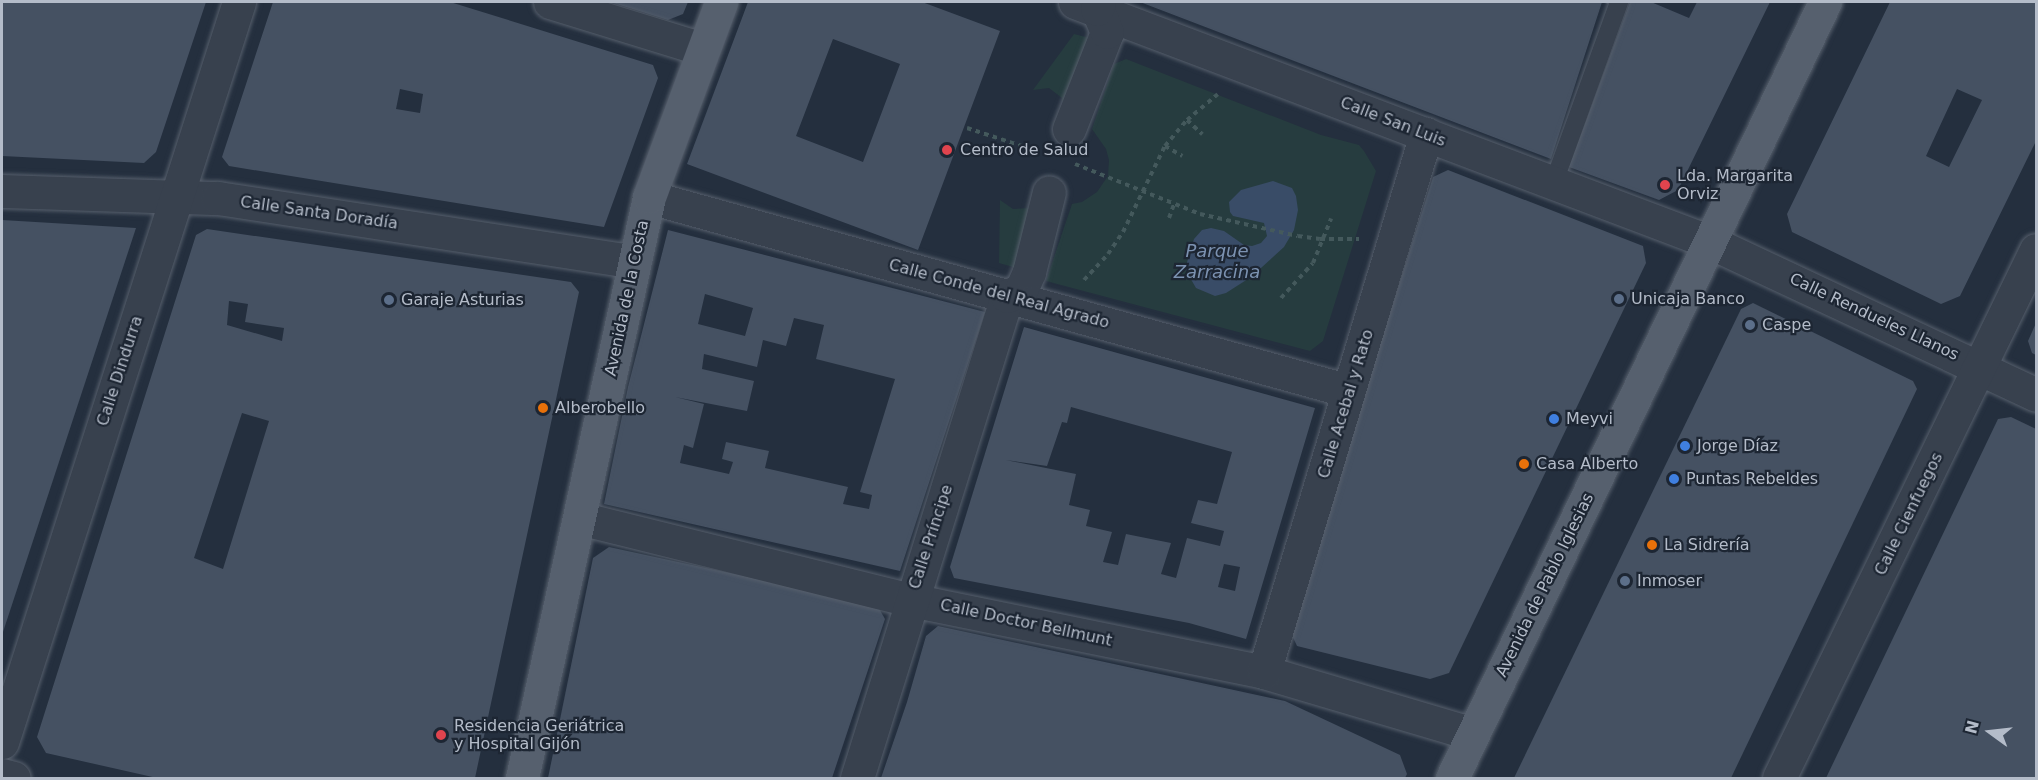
<!DOCTYPE html>
<meta charset="utf-8">
<style>
body{margin:0}
#map{position:relative;width:2038px;height:780px;overflow:hidden;background:#242f3e;font-family:"DejaVu Sans",sans-serif}
div>[style]{position:absolute}
[style*='--x']{left:calc(var(--x)*1px);top:calc(var(--y)*1px);width:calc(var(--w)*1px);rotate:calc(var(--a)*1deg)}
.green>*{inset:0;background:#263c3f}
.water>*{inset:0;background:#394c67}
.building>*{inset:0;background:#455162}
.path>*{height:4px;margin-top:-2px;transform-origin:0;background:repeating-linear-gradient(90deg,#44595c 0 4.5px,transparent 0 9px)}
.roads{filter:drop-shadow(0 0 2px #565f6c) drop-shadow(0 0 2px #565f6c)}
.service>*{height:18px;margin:-9px;padding:0 9px;transform-origin:9px;border-radius:9px;background:#38414e}
.minor>*{height:33px;margin:-16.5px;padding:0 16.5px;transform-origin:16.5px;border-radius:16.5px;background:#38414e}
.primary>*{height:33px;margin:-16.5px;padding:0 16.5px;transform-origin:16.5px;border-radius:16.5px;background:#56606e}
.dots>*{width:16px;height:16px;translate:-50% -50%;box-sizing:border-box;border:3px solid #1d2633;border-radius:50%}
span{translate:-50% -50%;white-space:nowrap;text-align:center;line-height:1.15;-webkit-text-stroke:4.5px #1d2633;paint-order:stroke}
.street-label{font-size:16px;color:#b4bcc9}
.poi-label{font-size:16px;color:#b4bcc9}
.left{translate:0 -50%;text-align:left}
.water-label{font-size:18px;color:#7c92b1;font-style:italic}
.frame{position:absolute;inset:0;border:3px solid #b4bcc9;pointer-events:none}
.north{position:absolute;left:1960px;top:702px;width:60px;height:60px;-webkit-text-stroke:4px #1d2633;paint-order:stroke;rotate:285deg;font-size:16px;font-weight:700;line-height:24px;text-align:center;color:#b4bcc9}
.north::after{content:'';display:block;margin:auto;width:21px;height:27px;background:#b4bcc9;clip-path:polygon(50% 0,100% 100%,50% 72%,0 100%)}
</style>
<div id="map">
<div class="green">
<i style="clip-path:polygon(1074px 34px,1090px 38px,1065px 117px,1062px 98px,1049px 88px,1033px 90px)"></i>
<i style="clip-path:polygon(1126px 59px,1321px 135px,1359px 145px,1364px 151px,1376px 171px,1323px 341px,1310px 351px,1046px 281px,1072px 204px,1082px 202px,1097px 192px,1108px 176px,1109px 160px,1106px 149px,1092px 129px,1114px 64px)"></i>
<i style="clip-path:polygon(1000px 200px,1013px 209px,1032px 208px,1020px 269px,999px 263px)"></i>
</div>
<div class="water">
<i style="clip-path:polygon(1273px 181px,1292px 188px,1296px 196px,1298px 210px,1294px 230px,1284px 247px,1251px 277px,1226px 293px,1215px 296px,1196px 288px,1185px 269px,1194px 239px,1202px 230px,1211px 228px,1224px 231px,1244px 245px,1252px 246px,1261px 243px,1267px 236px,1264px 223px,1233px 216px,1230px 212px,1229px 202px,1241px 190px)"></i>
</div>
<div class="building">
<i style="clip-path:polygon(2px 2px,206px 2px,156px 152px,144px 163px,2px 156px)"></i>
<i style="clip-path:polygon(evenodd,273px 2px,450px 2px,653px 65px,658px 78px,604px 227px,229px 166px,222px 157px,273px 2px,400px 89px,423px 94px,420px 113px,396px 109px,400px 89px)"></i>
<i style="clip-path:polygon(610px 2px,688px 2px,683px 14px,668px 20px)"></i>
<i style="clip-path:polygon(evenodd,748px 2px,922px 2px,1000px 31px,918px 250px,687px 164px,748px 2px,833px 39px,900px 64px,863px 162px,796px 136px,833px 39px)"></i>
<i style="clip-path:polygon(1140px 2px,1609px 2px,1608px 4px,1602px 2px,1551px 159px)"></i>
<i style="clip-path:polygon(1630px 2px,1651px 2px,1689px 18px,1697px 2px,1770px 2px,1678px 190px,1659px 200px,1569px 167px)"></i>
<i style="clip-path:polygon(evenodd,1890px 2px,2036px 2px,2036px 141px,1960px 296px,1941px 304px,1792px 232px,1787px 214px,1890px 2px,1957px 89px,1982px 100px,1949px 167px,1926px 156px,1957px 89px)"></i>
<i style="clip-path:polygon(1448px 170px,1643px 246px,1646px 263px,1449px 673px,1430px 679px,1297px 646px,1290px 631px,1433px 177px)"></i>
<i style="clip-path:polygon(2px 220px,136px 228px,2px 635px)"></i>
<i style="clip-path:polygon(evenodd,207px 229px,571px 282px,579px 292px,475px 778px,157px 778px,46px 753px,37px 737px,196px 235px,207px 229px,229px 301px,248px 304px,245px 322px,284px 328px,282px 341px,227px 325px,229px 301px,207px 229px,242px 413px,269px 421px,223px 569px,194px 558px,242px 413px)"></i>
<i style="clip-path:polygon(evenodd,668px 230px,985px 312px,900px 571px,604px 504px,628px 387px,668px 230px,705px 294px,753px 308px,745px 336px,698px 324px,705px 294px,668px 230px,794px 318px,824px 325px,816px 359px,895px 379px,860px 492px,872px 495px,869px 509px,843px 504px,848px 487px,765px 468px,769px 451px,726px 442px,722px 459px,733px 462px,729px 474px,680px 463px,684px 445px,693px 448px,704px 404px,675px 397px,747px 411px,754px 381px,702px 369px,704px 354px,757px 367px,763px 340px,786px 346px,794px 318px)"></i>
<i style="clip-path:polygon(1753px 303px,1913px 381px,1917px 389px,1731px 778px,1514px 778px,1741px 309px)"></i>
<i style="clip-path:polygon(2036px 323px,2036px 355px,2032px 353px,2028px 341px)"></i>
<i style="clip-path:polygon(evenodd,1024px 327px,1315px 408px,1246px 639px,1189px 623px,954px 578px,950px 567px,1024px 327px,1071px 407px,1232px 452px,1217px 504px,1198px 500px,1191px 523px,1224px 531px,1220px 546px,1187px 538px,1176px 578px,1161px 574px,1171px 543px,1126px 534px,1118px 565px,1103px 562px,1112px 532px,1086px 526px,1090px 510px,1069px 505px,1076px 474px,1006px 460px,1047px 466px,1062px 422px,1067px 423px,1071px 407px,1024px 327px,1224px 564px,1240px 567px,1235px 591px,1218px 587px,1224px 564px)"></i>
<i style="clip-path:polygon(2011px 417px,2036px 429px,2036px 778px,1826px 778px,1998px 419px)"></i>
<i style="clip-path:polygon(609px 547px,877px 605px,885px 619px,832px 778px,548px 778px,593px 558px)"></i>
<i style="clip-path:polygon(938px 626px,1285px 701px,1400px 755px,1407px 774px,1405px 778px,881px 778px,907px 702px,926px 636px)"></i>
</div>
<div class="path">
<i style="--x:1187;--y:120;--w:21;--a:43"></i>
<i style="--x:967;--y:128;--w:80;--a:18.2"></i>
<i style="--x:1165;--y:146;--w:20;--a:30"></i>
<i style="--x:1075;--y:164;--w:135;--a:21.8"></i>
<i style="--x:1200;--y:214;--w:100;--a:12.7"></i>
<i style="--x:1298;--y:236;--w:22;--a:8"></i>
<i style="--x:1320;--y:239;--w:39;--a:0"></i>
<i style="--x:1169;--y:218;--w:15;--a:-70"></i>
<i style="--x:1084;--y:280;--w:35;--a:-47"></i>
<i style="--x:1108;--y:254;--w:27;--a:-56"></i>
<i style="--x:1123;--y:232;--w:96;--a:-64"></i>
<i style="--x:1165;--y:146;--w:34;--a:-50"></i>
<i style="--x:1187;--y:120;--w:40;--a:-40"></i>
<i style="--x:1281;--y:298;--w:47;--a:-47.6"></i>
<i style="--x:1313;--y:263;--w:48;--a:-67.8"></i>
</div>
<div class="roads">
<div class="service">
<i style="--x:1554;--y:182;--w:191;--a:-70.1"></i>
</div>
<div class="minor">
<i style="--x:550;--y:2;--w:160;--a:17.1"></i>
<i style="--x:1075;--y:2;--w:679;--a:20.7"></i>
<i style="--x:1710;--y:242;--w:360;--a:25.1"></i>
<i style="--x:1069;--y:129;--w:104;--a:-68.6"></i>
<i style="--x:1107;--y:32;--w:25;--a:-113"></i>
<i style="--x:1097;--y:9;--w:7;--a:-74"></i>
<i style="--x:2;--y:191;--w:216;--a:1.9"></i>
<i style="--x:218;--y:198;--w:421;--a:8.7"></i>
<i style="--x:649;--y:197;--w:726;--a:15.49"></i>
<i style="--x:579;--y:518;--w:342;--a:13.9"></i>
<i style="--x:911;--y:600;--w:360;--a:11.5"></i>
<i style="--x:1264;--y:672;--w:218;--a:16.5"></i>
<i style="--x:1264;--y:672;--w:562;--a:-73.24"></i>
<i style="--x:2;--y:742;--w:777;--a:-72.24"></i>
<i style="--x:2;--y:775;--w:12;--a:14"></i>
<i style="--x:857;--y:778;--w:505;--a:-72.71"></i>
<i style="--x:1007;--y:296;--w:15;--a:-23"></i>
<i style="--x:1021;--y:290;--w:20;--a:-66"></i>
<i style="--x:1029;--y:272;--w:82;--a:-76"></i>
<i style="--x:1779;--y:778;--w:587;--a:-64.05"></i>
</div>
<div class="primary">
<i style="--x:522;--y:778;--w:595;--a:-77.67"></i>
<i style="--x:649;--y:197;--w:208;--a:-69.7"></i>
<i style="--x:1452;--y:778;--w:861;--a:-64.33"></i>
</div>
</div>
<div class="dots">
<i style="left:947px;top:150px;background:#e0444e"></i>
<i style="left:1665px;top:185px;background:#e0444e"></i>
<i style="left:1619px;top:299px;background:#5c6f8a"></i>
<i style="left:389px;top:300px;background:#5c6f8a"></i>
<i style="left:1750px;top:325px;background:#5c6f8a"></i>
<i style="left:543px;top:408px;background:#e8710a"></i>
<i style="left:1554px;top:419px;background:#3f7fe0"></i>
<i style="left:1685px;top:446px;background:#3f7fe0"></i>
<i style="left:1524px;top:464px;background:#e8710a"></i>
<i style="left:1674px;top:479px;background:#3f7fe0"></i>
<i style="left:1652px;top:545px;background:#e8710a"></i>
<i style="left:1625px;top:581px;background:#5c6f8a"></i>
<i style="left:441px;top:735px;background:#e0444e"></i>
</div>
<div class="street-label">
<span style="left:1393px;top:122px;rotate:21deg">Calle San Luis</span>
<span style="left:319px;top:213px;rotate:8deg">Calle Santa Doradía</span>
<span style="left:999px;top:294px;rotate:15deg">Calle Conde del Real Agrado</span>
<span style="left:627px;top:298px;rotate:-78deg">Avenida de la Costa</span>
<span style="left:1874px;top:317px;rotate:25deg">Calle Rendueles Llanos</span>
<span style="left:120px;top:371px;rotate:-72deg">Calle Dindurra</span>
<span style="left:1346px;top:404px;rotate:-73deg">Calle Acebal y Rato</span>
<span style="left:1909px;top:514px;rotate:-64deg">Calle Cienfuegos</span>
<span style="left:931px;top:537px;rotate:-72deg">Calle Príncipe</span>
<span style="left:1545px;top:585px;rotate:-64deg">Avenida de Pablo Iglesias</span>
<span style="left:1026px;top:623px;rotate:12deg">Calle Doctor Bellmunt</span>
</div>
<div class="poi-label">
<span class="left" style="left:960px;top:150px">Centro de Salud</span>
<span class="left" style="left:1677px;top:185px">Lda. Margarita<br>Orviz</span>
<span class="left" style="left:1631px;top:299px">Unicaja Banco</span>
<span class="left" style="left:401px;top:300px">Garaje Asturias</span>
<span class="left" style="left:1762px;top:325px">Caspe</span>
<span class="left" style="left:555px;top:408px">Alberobello</span>
<span class="left" style="left:1566px;top:419px">Meyvi</span>
<span class="left" style="left:1697px;top:446px">Jorge Díaz</span>
<span class="left" style="left:1536px;top:464px">Casa Alberto</span>
<span class="left" style="left:1686px;top:479px">Puntas Rebeldes</span>
<span class="left" style="left:1664px;top:545px">La Sidrería</span>
<span class="left" style="left:1637px;top:581px">Inmoser</span>
<span class="left" style="left:454px;top:735px">Residencia Geriátrica<br>y Hospital Gijón</span>
</div>
<div class="water-label">
<span style="left:1217px;top:262px">Parque<br>Zarracina</span>
</div>
<div class="frame"></div>
<div class="north">N</div>
</div>
